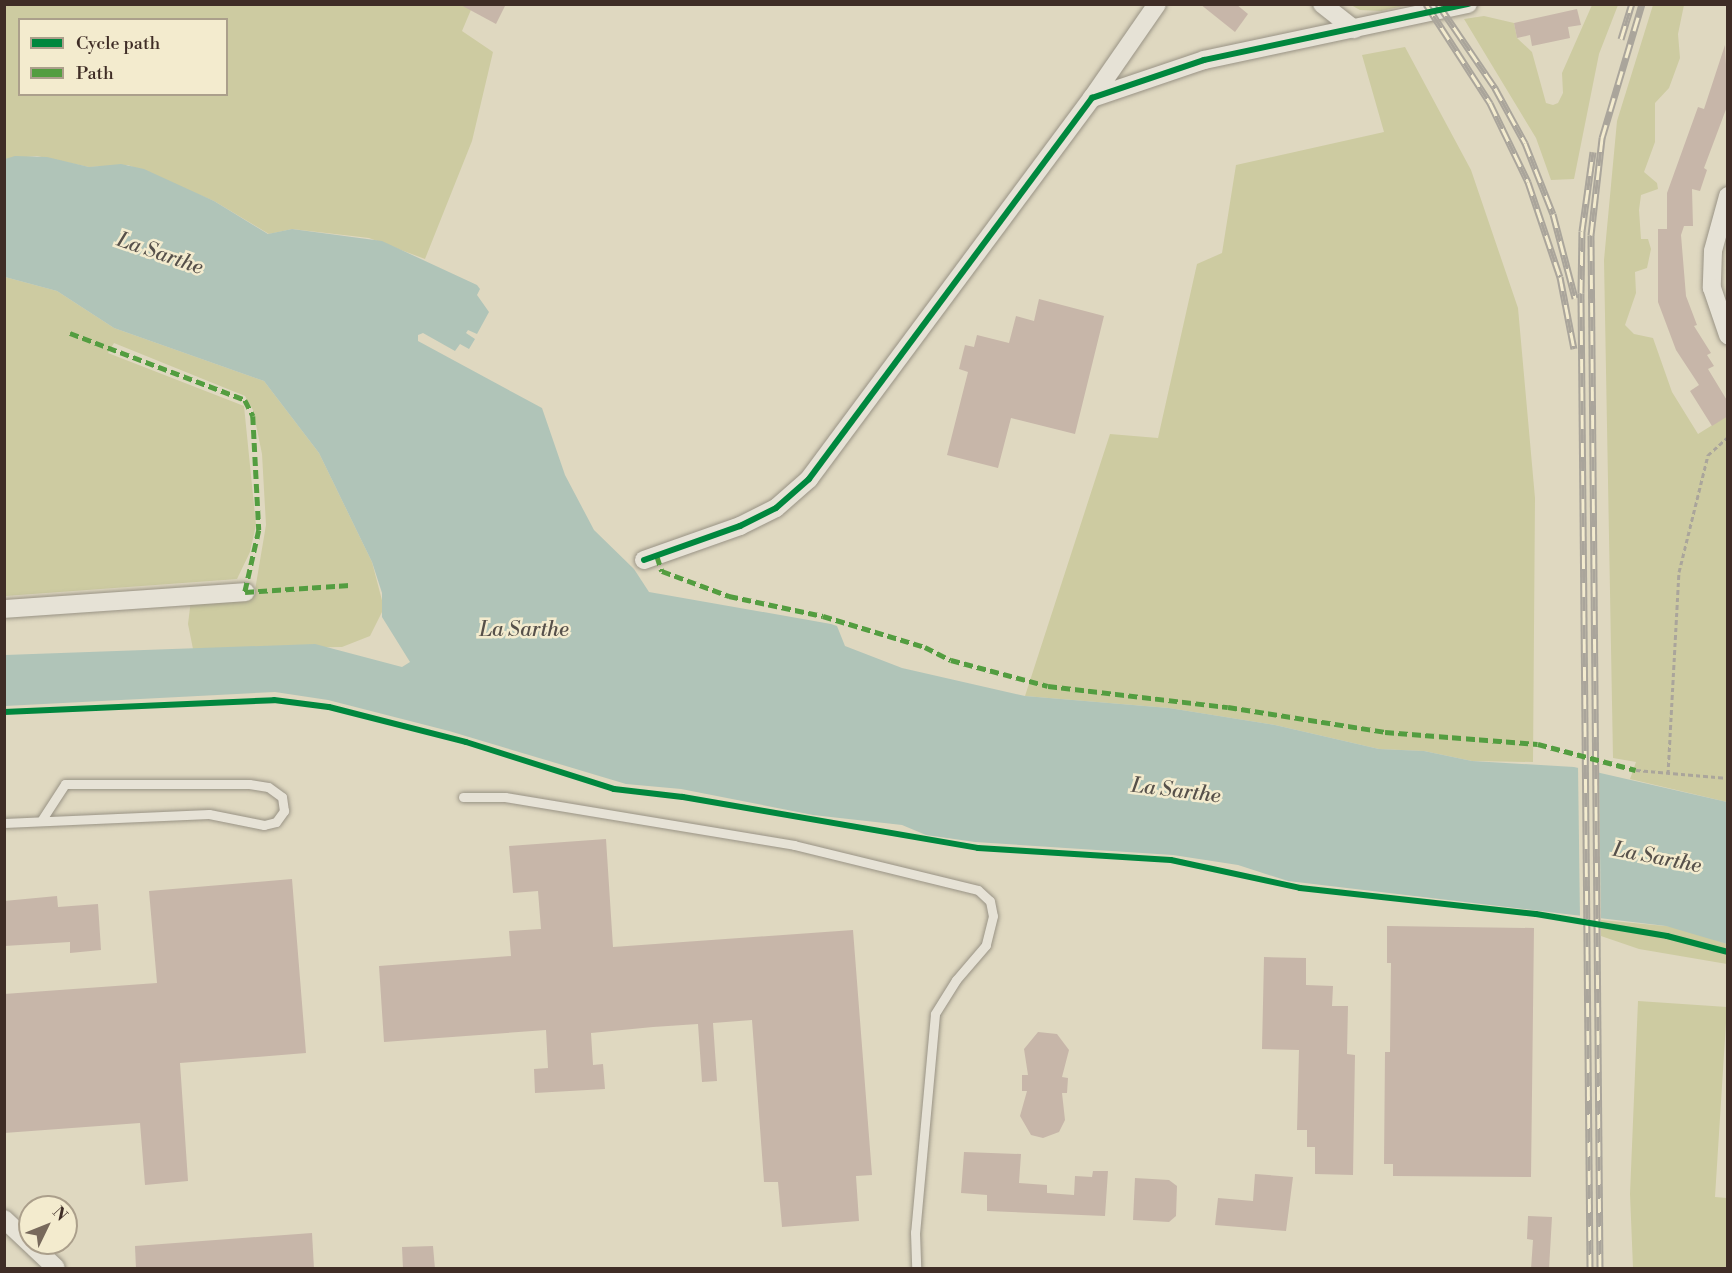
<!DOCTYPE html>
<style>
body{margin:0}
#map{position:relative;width:1732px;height:1273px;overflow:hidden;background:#dfd8c0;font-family:"Libre Bodoni",serif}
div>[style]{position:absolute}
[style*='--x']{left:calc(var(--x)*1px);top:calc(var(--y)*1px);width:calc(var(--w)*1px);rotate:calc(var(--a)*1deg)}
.green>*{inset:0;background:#cdcba1}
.water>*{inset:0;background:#b0c4b8}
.pier>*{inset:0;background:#dfd8c0}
.building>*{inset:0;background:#c7b6a9}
.path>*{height:3px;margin-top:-1.5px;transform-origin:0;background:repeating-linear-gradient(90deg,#aaa59b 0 4.5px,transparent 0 7.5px)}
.roads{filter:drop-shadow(0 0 2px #999385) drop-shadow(0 0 2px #999385)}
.service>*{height:9px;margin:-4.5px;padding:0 4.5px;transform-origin:4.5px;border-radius:4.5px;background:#e6e2d6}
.minor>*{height:18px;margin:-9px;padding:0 9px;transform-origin:9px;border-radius:9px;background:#e6e2d6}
.rail>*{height:7px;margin-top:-3.5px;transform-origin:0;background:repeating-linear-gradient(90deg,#f3ebce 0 14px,#aaa59b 0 28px);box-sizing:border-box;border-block:2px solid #aaa59b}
.quiet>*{height:4.5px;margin-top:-2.25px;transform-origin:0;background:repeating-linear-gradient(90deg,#539d40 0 9px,transparent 0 13.5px)}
.cycleway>*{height:6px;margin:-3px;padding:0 3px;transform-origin:3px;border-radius:3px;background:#00873e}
span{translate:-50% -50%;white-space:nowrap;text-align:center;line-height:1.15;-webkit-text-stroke:5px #f3ebce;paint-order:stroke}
.water-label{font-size:21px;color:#56504a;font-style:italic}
.frame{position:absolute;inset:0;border:6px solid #3f2d26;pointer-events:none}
.legend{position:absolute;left:18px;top:18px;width:210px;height:78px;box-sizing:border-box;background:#f3ebce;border:2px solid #ab9f8b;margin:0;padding:8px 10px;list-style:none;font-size:18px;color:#3f2d26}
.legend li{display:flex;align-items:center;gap:12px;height:30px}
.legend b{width:30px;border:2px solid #ab9f8b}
.north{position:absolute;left:18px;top:1195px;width:60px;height:60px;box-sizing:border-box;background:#f3ebce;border:2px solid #ab9f8b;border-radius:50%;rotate:47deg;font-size:16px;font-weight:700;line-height:24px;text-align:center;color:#3f2d26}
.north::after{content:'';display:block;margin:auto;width:21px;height:27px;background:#77695c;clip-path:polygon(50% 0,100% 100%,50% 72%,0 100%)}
</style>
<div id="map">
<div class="green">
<i style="clip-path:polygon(1412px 4px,1381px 11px,1360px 10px,1351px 5px)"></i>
<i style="clip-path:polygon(evenodd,4px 5px,473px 5px,462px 31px,493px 52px,472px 141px,425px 259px,369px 238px,292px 229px,269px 234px,214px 201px,128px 165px,89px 167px,37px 156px,5px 159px,4px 5px,20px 20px,226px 20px,226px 94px,20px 94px,20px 20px)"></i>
<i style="clip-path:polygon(1592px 5px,1618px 5px,1599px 54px,1574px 179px,1551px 180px,1536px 138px,1464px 19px,1484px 16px,1514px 23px,1517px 38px,1532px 52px,1546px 103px,1553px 105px,1558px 103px,1563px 93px,1562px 73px)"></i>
<i style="clip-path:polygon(1653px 5px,1684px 5px,1678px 34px,1680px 58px,1669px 88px,1655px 103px,1655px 142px,1644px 172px,1657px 183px,1658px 189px,1641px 195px,1639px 210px,1641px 239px,1648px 239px,1651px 249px,1647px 268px,1635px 272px,1636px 293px,1625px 325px,1634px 334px,1653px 338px,1672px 392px,1698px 434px,1727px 416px,1727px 802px,1630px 779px,1636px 762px,1613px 758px,1604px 260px,1617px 121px)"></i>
<i style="clip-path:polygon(1405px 47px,1471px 170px,1518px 308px,1535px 498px,1533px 762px,1472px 761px,1424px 751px,1379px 749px,1275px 725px,1169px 708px,1025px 696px,1110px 434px,1158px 438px,1197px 264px,1222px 253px,1236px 165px,1384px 132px,1362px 55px)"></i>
<i style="clip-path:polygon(5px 277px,57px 291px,114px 328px,264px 381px,319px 453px,372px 562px,384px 608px,370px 636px,342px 647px,193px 649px,188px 624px,191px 600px,254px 596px,266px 525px,262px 454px,253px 410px,245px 396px,114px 343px,108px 353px,244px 406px,256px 525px,250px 552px,237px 579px,5px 596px)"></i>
<i style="clip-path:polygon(1601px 920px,1676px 927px,1727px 944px,1727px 964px,1639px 949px,1601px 936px)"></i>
<i style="clip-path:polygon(1638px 1001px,1727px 1007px,1715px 1197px,1727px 1198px,1727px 1268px,1633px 1268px,1630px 1194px)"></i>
</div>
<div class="water">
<i style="clip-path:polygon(15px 156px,47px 157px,89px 167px,121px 164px,144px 169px,214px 201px,268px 234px,292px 229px,382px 241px,477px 285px,480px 289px,477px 295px,489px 312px,477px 334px,468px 330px,466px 333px,475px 339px,469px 349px,460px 344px,455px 351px,423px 333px,418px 335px,418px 341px,542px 408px,565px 475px,594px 530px,634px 569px,649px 592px,831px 624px,837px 626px,845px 646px,902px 668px,1025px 696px,1169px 708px,1275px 725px,1379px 749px,1424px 751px,1472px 761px,1574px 767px,1727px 802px,1727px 944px,1666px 926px,1288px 881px,1238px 865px,1173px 855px,975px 842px,926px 835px,902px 825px,813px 815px,681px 789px,626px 784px,449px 731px,328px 700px,275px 692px,5px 706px,5px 655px,315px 644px,402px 667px,410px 662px,382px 617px,382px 593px,372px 562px,319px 453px,264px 381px,114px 328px,57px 291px,5px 277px,5px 159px)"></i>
</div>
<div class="pier">
<i style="clip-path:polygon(1578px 765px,1599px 772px,1601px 923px,1580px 919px)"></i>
</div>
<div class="building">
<i style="clip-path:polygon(459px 4px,506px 4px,496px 24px)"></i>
<i style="clip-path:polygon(1200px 4px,1236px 4px,1248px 14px,1235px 32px)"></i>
<i style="clip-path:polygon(1577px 9px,1581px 25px,1568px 27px,1570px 38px,1532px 46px,1530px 35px,1517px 38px,1514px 23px)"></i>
<i style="clip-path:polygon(1725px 45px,1728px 104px,1704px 168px,1707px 170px,1700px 191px,1692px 189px,1693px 226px,1684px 226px,1681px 235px,1686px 296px,1697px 325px,1694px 326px,1711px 353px,1707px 355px,1714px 366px,1708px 369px,1728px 402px,1728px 416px,1712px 426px,1690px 391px,1699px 385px,1676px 350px,1658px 302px,1658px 229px,1667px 229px,1667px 193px,1698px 107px,1704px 109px)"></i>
<i style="clip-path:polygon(1039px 299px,1104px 316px,1075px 434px,1011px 418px,998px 468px,947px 455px,968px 372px,959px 369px,965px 345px,974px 347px,977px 335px,1009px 343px,1016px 316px,1034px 321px)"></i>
<i style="clip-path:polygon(606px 839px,613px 947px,853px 930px,872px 1175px,856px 1176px,859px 1221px,782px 1227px,778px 1182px,764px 1182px,752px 1020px,713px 1023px,717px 1081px,702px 1082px,698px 1024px,653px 1027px,591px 1033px,593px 1065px,603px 1064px,605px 1089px,552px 1092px,535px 1093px,534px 1069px,548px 1068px,546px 1030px,384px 1042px,379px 966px,511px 956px,509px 931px,541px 929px,538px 891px,513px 893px,509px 846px)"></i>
<i style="clip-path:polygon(292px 879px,306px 1053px,180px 1063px,188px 1181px,145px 1185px,140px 1123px,4px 1133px,4px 994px,157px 983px,149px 891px)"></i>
<i style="clip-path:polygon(57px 896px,58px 907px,98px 904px,101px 950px,70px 953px,70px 942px,4px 946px,4px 901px)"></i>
<i style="clip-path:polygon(1387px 926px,1534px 928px,1531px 1177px,1393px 1176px,1393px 1164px,1384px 1164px,1385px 1052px,1390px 1052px,1391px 963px,1387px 963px)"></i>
<i style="clip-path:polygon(1264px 957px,1306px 958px,1306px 985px,1333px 986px,1332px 1006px,1348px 1006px,1347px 1054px,1355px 1055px,1353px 1175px,1315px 1174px,1315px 1147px,1307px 1147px,1307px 1130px,1297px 1130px,1299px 1050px,1262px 1049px)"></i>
<i style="clip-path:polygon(1038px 1032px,1057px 1034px,1069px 1050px,1062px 1077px,1068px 1078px,1067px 1093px,1062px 1093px,1065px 1120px,1059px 1132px,1043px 1138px,1031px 1135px,1020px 1116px,1027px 1091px,1022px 1091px,1022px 1075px,1028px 1075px,1024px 1049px)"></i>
<i style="clip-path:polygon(964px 1152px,1021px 1154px,1019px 1183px,1047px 1185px,1047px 1193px,1074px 1195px,1075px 1176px,1092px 1177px,1093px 1171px,1108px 1171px,1105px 1216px,987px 1211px,987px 1195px,961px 1193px)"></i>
<i style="clip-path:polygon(1255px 1174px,1293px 1177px,1286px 1231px,1215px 1225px,1218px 1198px,1253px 1201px)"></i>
<i style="clip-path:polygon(1135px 1178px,1169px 1180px,1177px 1186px,1176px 1216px,1169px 1222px,1133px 1220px)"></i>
<i style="clip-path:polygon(1528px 1216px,1552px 1217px,1549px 1269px,1531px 1269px,1533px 1240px,1527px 1239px)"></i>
<i style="clip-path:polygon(312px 1233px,314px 1269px,136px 1269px,135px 1246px)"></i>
<i style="clip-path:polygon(433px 1246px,435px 1269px,403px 1269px,402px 1247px)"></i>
</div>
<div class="path">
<i style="--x:1636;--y:770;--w:92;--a:5"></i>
<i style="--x:1668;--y:774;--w:202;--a:-86.9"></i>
<i style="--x:1679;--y:572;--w:121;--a:-76.1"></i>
<i style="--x:1708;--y:455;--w:27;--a:-42"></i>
</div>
<div class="roads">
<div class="service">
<i style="--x:463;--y:797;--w:42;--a:0"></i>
<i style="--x:505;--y:797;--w:293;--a:9.4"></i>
<i style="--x:794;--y:845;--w:189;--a:13.7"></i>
<i style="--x:978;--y:890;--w:16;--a:43"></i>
<i style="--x:990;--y:901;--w:15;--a:79"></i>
<i style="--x:993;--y:916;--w:30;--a:104"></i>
<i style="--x:986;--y:945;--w:46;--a:130.6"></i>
<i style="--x:956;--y:980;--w:40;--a:122"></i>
<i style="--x:935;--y:1014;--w:219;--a:95.2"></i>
<i style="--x:915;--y:1232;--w:36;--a:88"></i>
<i style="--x:4;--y:823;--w:205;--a:-2.5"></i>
<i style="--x:209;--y:814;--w:56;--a:11.3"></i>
<i style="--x:264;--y:825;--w:12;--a:-14"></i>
<i style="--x:276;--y:822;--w:14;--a:-54"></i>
<i style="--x:284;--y:811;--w:14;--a:-98"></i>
<i style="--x:282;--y:797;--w:17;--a:-144"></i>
<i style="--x:268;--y:787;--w:19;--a:-171"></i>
<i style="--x:249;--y:784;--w:184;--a:180"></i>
<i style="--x:65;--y:784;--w:44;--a:123"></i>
</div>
<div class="minor">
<i style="--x:1322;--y:4;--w:41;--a:38"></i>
<i style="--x:1092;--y:98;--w:114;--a:-55.3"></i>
<i style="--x:1728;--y:196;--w:57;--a:105.3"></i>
<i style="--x:1713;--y:251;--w:37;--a:92"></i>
<i style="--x:1712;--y:288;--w:50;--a:71.2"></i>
<i style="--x:644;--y:560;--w:102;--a:-19.5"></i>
<i style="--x:740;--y:526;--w:40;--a:-26.6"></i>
<i style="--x:776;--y:508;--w:44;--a:-41.3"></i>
<i style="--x:809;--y:479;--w:475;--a:-53.4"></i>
<i style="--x:1092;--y:98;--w:118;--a:-18.7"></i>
<i style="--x:1204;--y:60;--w:270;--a:-12"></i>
<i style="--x:4;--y:609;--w:242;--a:-4"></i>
<i style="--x:4;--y:1219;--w:71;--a:43.3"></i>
</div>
</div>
<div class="rail">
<i style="--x:1426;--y:4;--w:118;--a:57.1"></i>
<i style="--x:1490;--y:103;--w:88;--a:64.3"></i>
<i style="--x:1528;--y:182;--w:100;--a:71.4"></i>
<i style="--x:1560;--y:277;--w:73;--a:79"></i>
<i style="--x:1438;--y:4;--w:102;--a:55.8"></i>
<i style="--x:1495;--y:88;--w:63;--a:61.4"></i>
<i style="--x:1525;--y:143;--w:76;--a:68.5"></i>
<i style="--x:1553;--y:214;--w:87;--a:75.3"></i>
<i style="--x:1621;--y:39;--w:37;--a:-73"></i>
<i style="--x:1590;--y:1268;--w:975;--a:-90.53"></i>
<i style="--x:1581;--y:293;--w:62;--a:-89.1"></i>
<i style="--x:1582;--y:231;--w:80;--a:-82.1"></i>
<i style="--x:1600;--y:1268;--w:1033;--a:-90.5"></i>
<i style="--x:1591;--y:235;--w:98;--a:-83.5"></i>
<i style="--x:1602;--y:138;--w:140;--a:-73.4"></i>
</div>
<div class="quiet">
<i style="--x:70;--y:333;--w:187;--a:20.9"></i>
<i style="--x:245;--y:400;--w:18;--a:63"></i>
<i style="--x:253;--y:416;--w:114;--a:87"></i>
<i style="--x:259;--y:530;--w:64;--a:102.7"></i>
<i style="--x:245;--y:592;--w:105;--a:-3.8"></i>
<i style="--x:657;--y:556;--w:16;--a:72"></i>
<i style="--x:662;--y:571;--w:72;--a:20.5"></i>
<i style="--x:729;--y:596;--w:96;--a:12"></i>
<i style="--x:823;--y:616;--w:107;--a:16.9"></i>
<i style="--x:925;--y:647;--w:29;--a:27"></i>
<i style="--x:951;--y:660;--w:100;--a:15"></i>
<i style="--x:1048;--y:686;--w:181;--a:6.7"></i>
<i style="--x:1228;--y:707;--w:159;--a:9"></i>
<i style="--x:1385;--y:732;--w:153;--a:4.5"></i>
<i style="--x:1538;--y:744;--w:101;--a:14.9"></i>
</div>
<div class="cycleway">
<i style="--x:644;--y:560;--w:102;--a:-19.5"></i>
<i style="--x:740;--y:526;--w:40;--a:-26.6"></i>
<i style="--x:776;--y:508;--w:44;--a:-41.3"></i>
<i style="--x:809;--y:479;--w:475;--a:-53.4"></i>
<i style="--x:1092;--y:98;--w:118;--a:-18.7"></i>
<i style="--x:1204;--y:60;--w:270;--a:-12"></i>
<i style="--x:4;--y:712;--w:270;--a:-2.5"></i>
<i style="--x:274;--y:700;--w:55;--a:7.3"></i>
<i style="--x:329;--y:707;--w:141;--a:14.3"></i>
<i style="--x:466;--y:742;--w:155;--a:17.6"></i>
<i style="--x:614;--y:789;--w:69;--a:6.6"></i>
<i style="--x:683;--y:797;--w:299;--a:9.8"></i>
<i style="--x:978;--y:848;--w:193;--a:3.6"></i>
<i style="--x:1171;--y:860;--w:132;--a:12.2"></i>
<i style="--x:1300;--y:888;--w:237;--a:6.3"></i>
<i style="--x:1536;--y:914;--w:133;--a:9.5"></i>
<i style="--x:1667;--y:936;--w:63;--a:14.7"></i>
</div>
<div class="water-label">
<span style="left:160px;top:254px;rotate:19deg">La Sarthe</span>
<span style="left:524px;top:630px">La Sarthe</span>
<span style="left:1176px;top:791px;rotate:7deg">La Sarthe</span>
<span style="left:1657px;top:858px;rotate:11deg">La Sarthe</span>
</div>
<div class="frame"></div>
<ul class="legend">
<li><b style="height:8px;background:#00873e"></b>Cycle path</li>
<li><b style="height:8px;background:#539d40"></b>Path</li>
</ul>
<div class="north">N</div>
</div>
